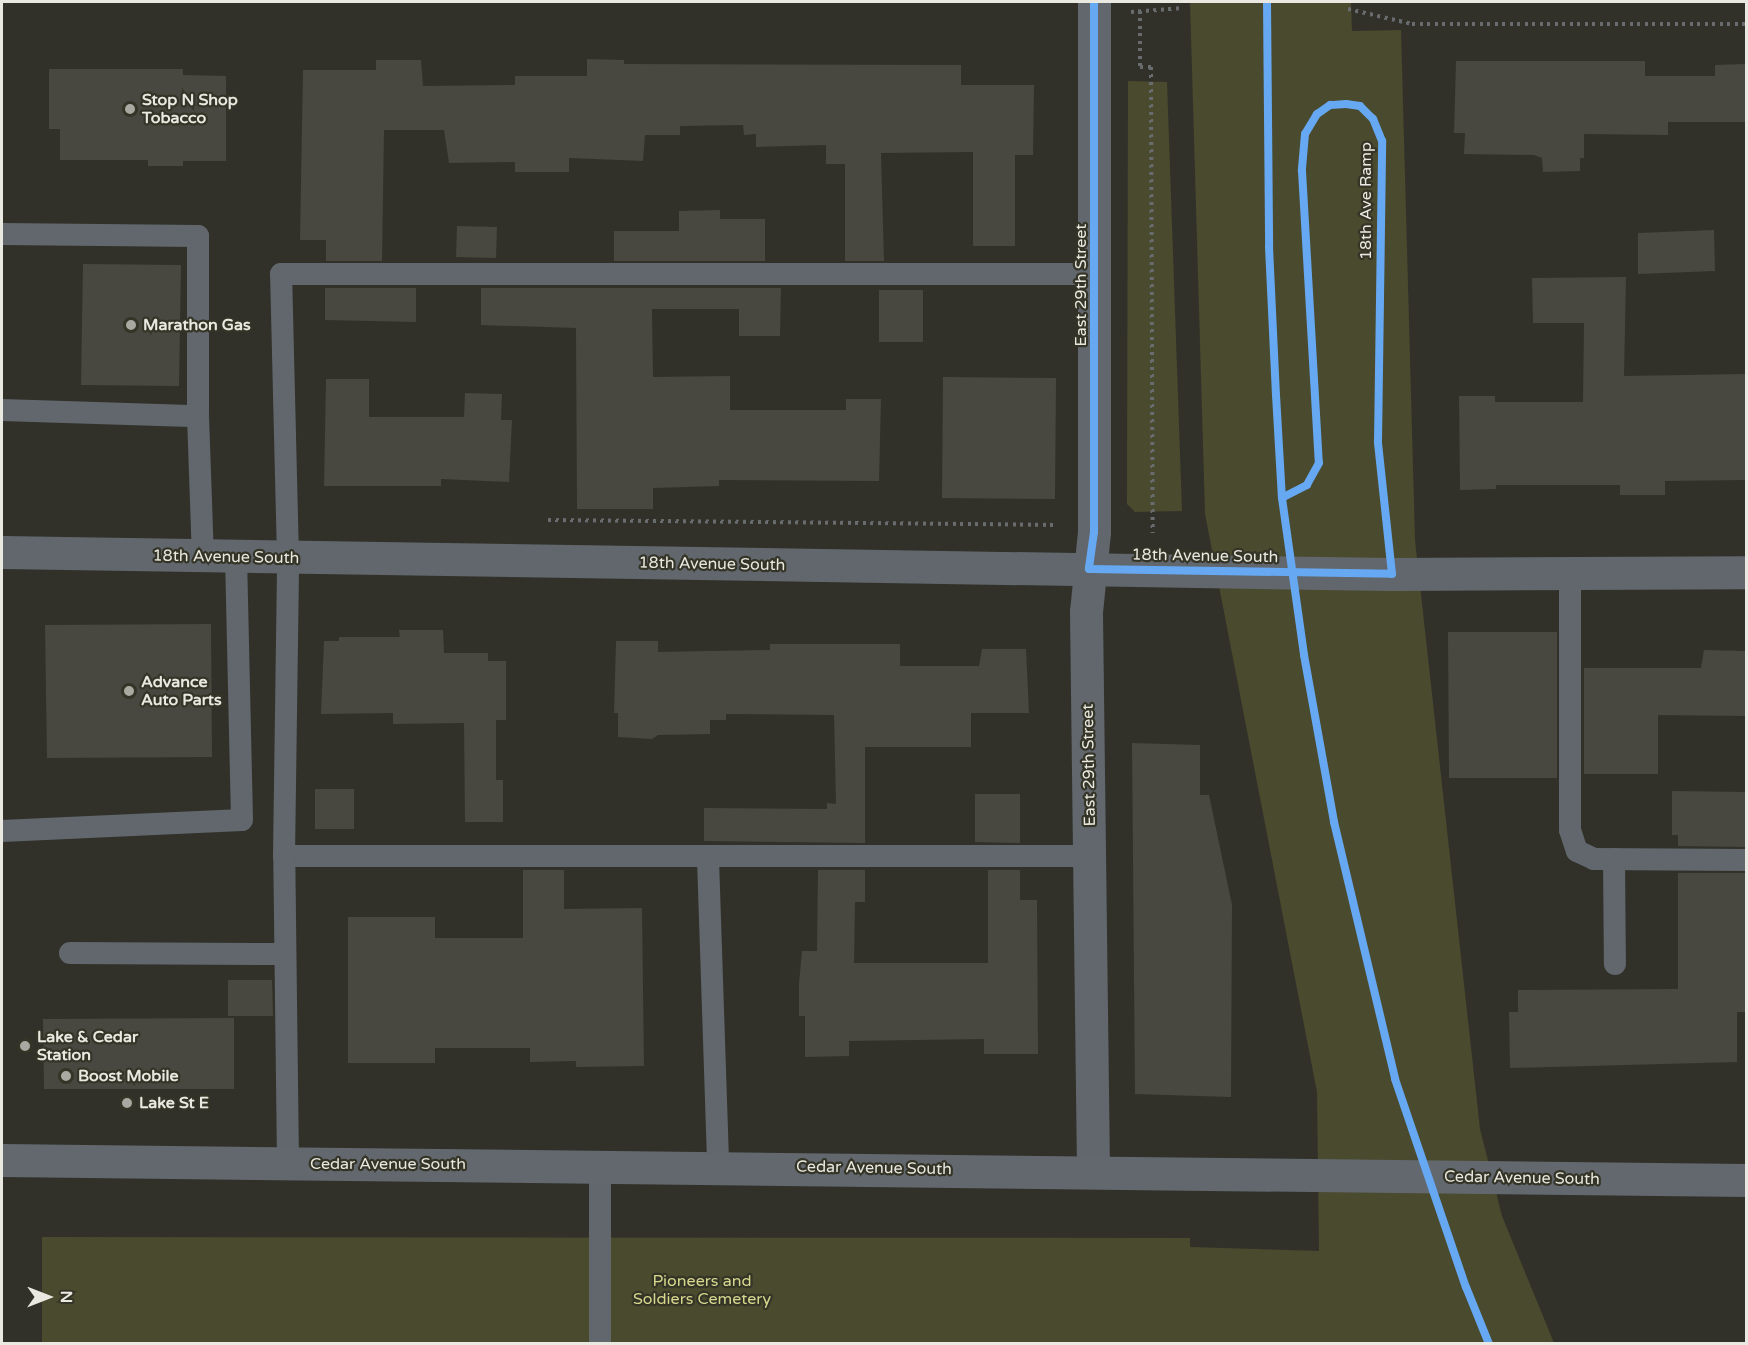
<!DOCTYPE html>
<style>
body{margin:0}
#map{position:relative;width:1748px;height:1345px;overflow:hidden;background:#31312a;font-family:"Varela Round",sans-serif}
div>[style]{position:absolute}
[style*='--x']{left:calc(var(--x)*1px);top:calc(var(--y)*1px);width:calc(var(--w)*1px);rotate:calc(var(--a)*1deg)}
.green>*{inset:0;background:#4a4a2e}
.building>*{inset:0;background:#484841}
.path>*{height:4px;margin-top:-2px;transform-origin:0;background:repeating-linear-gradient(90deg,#686c6f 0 3px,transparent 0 7.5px)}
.service>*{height:22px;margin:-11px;padding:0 11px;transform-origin:11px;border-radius:11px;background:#61676c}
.minor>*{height:33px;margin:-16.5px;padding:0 16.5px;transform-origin:16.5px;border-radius:16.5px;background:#61676c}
.secondary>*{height:33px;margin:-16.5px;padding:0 16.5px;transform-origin:16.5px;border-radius:16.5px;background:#62686e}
.cycleway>*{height:8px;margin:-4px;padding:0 4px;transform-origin:4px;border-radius:4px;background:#66a8f1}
.dots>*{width:16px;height:16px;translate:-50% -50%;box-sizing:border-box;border:3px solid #343427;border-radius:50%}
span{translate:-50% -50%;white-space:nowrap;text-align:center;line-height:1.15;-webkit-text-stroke:4.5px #343427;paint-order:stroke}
.poi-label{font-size:16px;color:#e9e9e1;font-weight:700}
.left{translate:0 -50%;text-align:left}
.street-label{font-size:16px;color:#e9e9e1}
.park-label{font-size:16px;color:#d7d78e}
.frame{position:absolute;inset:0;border:3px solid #e9e9e1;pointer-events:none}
.north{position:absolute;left:18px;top:1267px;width:60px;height:60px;-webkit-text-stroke:4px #343427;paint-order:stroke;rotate:90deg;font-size:16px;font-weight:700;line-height:24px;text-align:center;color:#e9e9e1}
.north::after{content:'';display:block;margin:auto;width:21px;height:27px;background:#e9e9e1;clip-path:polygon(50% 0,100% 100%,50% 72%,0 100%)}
</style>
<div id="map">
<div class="green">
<i style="clip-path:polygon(1190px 2px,1351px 2px,1352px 31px,1401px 30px,1415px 540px,1480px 1129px,1502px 1216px,1554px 1343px,42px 1343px,42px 1237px,1190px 1238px,1190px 1247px,1319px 1251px,1317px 1092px,1205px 514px)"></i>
<i style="clip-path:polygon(1128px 81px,1167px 82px,1182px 511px,1135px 512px,1127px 504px)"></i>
</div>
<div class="building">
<i style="clip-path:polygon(587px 59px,624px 60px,624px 64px,961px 65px,961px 85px,1034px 85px,1033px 155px,1015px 155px,1015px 246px,973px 246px,973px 152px,881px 153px,884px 261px,845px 261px,845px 164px,826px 164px,826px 145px,756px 147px,756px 134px,744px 135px,743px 125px,680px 126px,680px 135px,645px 135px,643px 161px,569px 158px,569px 172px,515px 172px,515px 162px,449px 163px,444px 130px,384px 130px,382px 261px,326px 261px,326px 240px,300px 240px,303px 70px,376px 70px,376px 60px,421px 60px,423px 86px,515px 85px,515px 76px,587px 76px)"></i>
<i style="clip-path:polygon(1456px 61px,1645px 61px,1645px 76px,1715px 76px,1715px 65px,1746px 64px,1746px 122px,1668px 122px,1668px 135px,1584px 134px,1584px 158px,1580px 158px,1580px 171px,1543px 172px,1542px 158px,1534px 155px,1464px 154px,1465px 133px,1454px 133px)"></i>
<i style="clip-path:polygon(49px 69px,183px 69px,183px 75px,226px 76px,226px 161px,183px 161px,183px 166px,148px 166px,148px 160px,60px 160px,60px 129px,49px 129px)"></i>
<i style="clip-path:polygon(720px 210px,720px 219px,765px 219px,765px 261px,614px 261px,614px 231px,679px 231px,679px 211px)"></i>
<i style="clip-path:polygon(457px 226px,497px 227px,496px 258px,456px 257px)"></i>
<i style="clip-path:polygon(1714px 230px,1715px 271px,1638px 274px,1638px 233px)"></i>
<i style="clip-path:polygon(83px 264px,181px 265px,179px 386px,81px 385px)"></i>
<i style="clip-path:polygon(1626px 277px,1624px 376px,1746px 374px,1746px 480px,1665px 481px,1665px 495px,1620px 495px,1620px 485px,1496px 485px,1496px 489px,1460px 490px,1459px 396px,1495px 396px,1495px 402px,1583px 402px,1584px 323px,1533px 323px,1532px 278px)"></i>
<i style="clip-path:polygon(325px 288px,416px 288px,416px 322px,325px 320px)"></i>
<i style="clip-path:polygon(481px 288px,781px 288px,780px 336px,739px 336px,739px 309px,652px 309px,653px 377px,730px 376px,730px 410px,846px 410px,846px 399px,881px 399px,879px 481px,719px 480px,719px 486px,653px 488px,653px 509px,577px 509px,576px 328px,481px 325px)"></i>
<i style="clip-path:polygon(879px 290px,923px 290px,923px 342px,879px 342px)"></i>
<i style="clip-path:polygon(943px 377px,1056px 378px,1055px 499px,942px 498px)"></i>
<i style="clip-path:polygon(326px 379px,369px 379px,369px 417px,464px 417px,465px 393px,502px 394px,501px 420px,512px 420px,509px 482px,441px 479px,441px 486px,324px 486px)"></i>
<i style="clip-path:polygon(211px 624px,212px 757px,47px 758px,45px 625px)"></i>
<i style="clip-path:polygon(399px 630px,443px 630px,444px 653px,488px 653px,488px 661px,506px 661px,506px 720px,496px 720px,496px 780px,503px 780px,503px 822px,465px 822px,464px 723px,393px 724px,393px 713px,321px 714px,324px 641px,339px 641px,339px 637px,400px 637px)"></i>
<i style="clip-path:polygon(1448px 632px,1557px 632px,1557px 778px,1449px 778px)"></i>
<i style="clip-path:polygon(616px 641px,658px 641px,658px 652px,770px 650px,770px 644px,900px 644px,900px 666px,979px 666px,982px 649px,1026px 649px,1029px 713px,971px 713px,971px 747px,865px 747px,865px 843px,704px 841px,704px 808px,827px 809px,827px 803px,836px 804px,834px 715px,726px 714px,726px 720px,710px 720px,710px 734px,658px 735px,652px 739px,618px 737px,618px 713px,614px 713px)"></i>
<i style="clip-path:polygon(1704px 650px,1745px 651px,1746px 716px,1658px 715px,1658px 774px,1584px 774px,1584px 668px,1701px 668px)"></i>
<i style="clip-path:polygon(1132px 743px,1200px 745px,1200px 795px,1209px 795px,1232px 905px,1231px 1097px,1135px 1094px)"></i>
<i style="clip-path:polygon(315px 789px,354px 789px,354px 829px,315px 829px)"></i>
<i style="clip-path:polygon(1672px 791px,1746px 792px,1746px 847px,1678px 846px,1678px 835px,1672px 835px)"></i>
<i style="clip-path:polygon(975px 794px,1020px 794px,1020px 843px,975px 842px)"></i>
<i style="clip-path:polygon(523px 870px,564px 870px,564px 909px,642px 908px,644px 1066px,576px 1067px,576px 1061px,530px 1062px,530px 1048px,435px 1048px,435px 1063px,348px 1063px,348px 917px,435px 917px,435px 938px,523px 938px)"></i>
<i style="clip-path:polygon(818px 870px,865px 870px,865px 902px,855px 902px,854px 963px,988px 963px,988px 870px,1020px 870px,1020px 900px,1037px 900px,1038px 1054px,984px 1054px,984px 1039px,849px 1041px,849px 1056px,805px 1057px,805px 1016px,799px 1016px,799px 983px,802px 951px,817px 951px)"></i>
<i style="clip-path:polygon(1678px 873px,1746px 873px,1746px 1012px,1737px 1012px,1737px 1062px,1510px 1068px,1509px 1012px,1518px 1012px,1518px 990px,1678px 989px)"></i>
<i style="clip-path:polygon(228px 980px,272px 980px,273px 1016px,228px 1016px)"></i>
<i style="clip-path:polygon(234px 1018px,234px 1089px,44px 1089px,43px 1019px)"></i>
</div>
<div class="path">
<i style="--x:1348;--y:9;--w:66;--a:13.2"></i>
<i style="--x:1412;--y:24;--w:334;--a:0"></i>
<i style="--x:1140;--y:11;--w:56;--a:90"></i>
<i style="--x:1140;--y:67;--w:11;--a:0"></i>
<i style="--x:1151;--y:67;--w:466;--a:89.8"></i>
<i style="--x:1131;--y:12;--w:52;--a:-4.4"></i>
<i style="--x:548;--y:520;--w:509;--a:0.56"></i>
</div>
<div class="service">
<i style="--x:2;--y:234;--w:196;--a:0.6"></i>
<i style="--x:198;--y:236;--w:180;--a:90"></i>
<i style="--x:198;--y:416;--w:140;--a:88"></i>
<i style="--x:2;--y:410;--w:196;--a:1.8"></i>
<i style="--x:1570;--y:570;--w:260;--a:90"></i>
<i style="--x:1570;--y:830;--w:22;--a:72"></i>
<i style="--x:1577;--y:851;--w:19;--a:25"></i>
<i style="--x:1594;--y:859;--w:152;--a:0.4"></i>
<i style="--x:2;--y:831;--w:240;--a:-2.6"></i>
<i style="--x:242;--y:820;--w:264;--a:-91.3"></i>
<i style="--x:284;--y:856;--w:807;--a:0"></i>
<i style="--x:708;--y:859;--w:308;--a:88.1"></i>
<i style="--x:1614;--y:859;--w:105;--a:89.5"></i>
<i style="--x:70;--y:953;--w:214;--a:0.3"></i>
<i style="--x:288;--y:1163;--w:307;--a:-90.7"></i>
<i style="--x:284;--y:856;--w:298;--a:-89.2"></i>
<i style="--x:288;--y:558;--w:284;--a:-91.4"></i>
<i style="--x:281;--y:274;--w:813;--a:0"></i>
<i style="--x:600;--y:1344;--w:180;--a:-90"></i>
</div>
<div class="minor">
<i style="--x:2;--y:552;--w:1390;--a:0.91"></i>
<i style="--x:1392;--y:574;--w:354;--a:-0.3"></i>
<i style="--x:1093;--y:1170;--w:558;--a:-90.72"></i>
<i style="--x:1086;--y:612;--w:80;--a:-84.3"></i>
<i style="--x:1094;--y:532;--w:530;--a:-90"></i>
</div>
<div class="secondary">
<i style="--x:2;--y:1160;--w:1744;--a:0.66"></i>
</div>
<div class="cycleway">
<i style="--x:1094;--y:2;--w:530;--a:90"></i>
<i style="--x:1094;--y:532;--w:37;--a:98"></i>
<i style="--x:1089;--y:569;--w:303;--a:0.9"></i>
<i style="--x:1392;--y:574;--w:133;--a:-96.1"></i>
<i style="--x:1378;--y:442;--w:301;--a:-89.2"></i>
<i style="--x:1382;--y:141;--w:24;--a:-112"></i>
<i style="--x:1373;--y:119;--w:18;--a:-135"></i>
<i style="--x:1360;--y:106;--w:14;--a:-172"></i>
<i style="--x:1346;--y:104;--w:16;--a:176"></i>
<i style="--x:1330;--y:105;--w:16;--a:145"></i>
<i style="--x:1317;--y:114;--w:23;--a:121"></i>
<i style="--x:1305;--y:134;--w:37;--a:95"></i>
<i style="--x:1302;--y:171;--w:292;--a:86.7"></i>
<i style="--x:1319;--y:463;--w:25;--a:119"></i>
<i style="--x:1307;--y:485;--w:28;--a:153"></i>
<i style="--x:1267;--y:2;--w:245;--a:89.5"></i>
<i style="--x:1269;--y:247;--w:148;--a:87.3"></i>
<i style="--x:1276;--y:395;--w:103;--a:86.7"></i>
<i style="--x:1282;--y:498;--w:159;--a:82"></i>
<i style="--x:1304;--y:655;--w:170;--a:79.8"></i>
<i style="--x:1334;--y:822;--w:264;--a:76.6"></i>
<i style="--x:1395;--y:1079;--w:220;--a:71.2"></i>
<i style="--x:1466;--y:1287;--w:61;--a:68"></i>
</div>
<div class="dots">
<i style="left:130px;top:109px;background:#a9a9a1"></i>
<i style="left:131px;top:325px;background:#a9a9a1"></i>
<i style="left:129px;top:691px;background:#a9a9a1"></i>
<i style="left:25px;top:1046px;background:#a9a9a1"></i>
<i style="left:66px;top:1076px;background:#a9a9a1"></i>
<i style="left:127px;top:1103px;background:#a9a9a1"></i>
</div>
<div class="poi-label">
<span class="left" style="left:142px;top:109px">Stop N Shop<br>Tobacco</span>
<span class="left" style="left:143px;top:325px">Marathon Gas</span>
<span class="left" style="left:141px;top:691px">Advance<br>Auto Parts</span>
<span class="left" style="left:37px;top:1046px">Lake &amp; Cedar<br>Station</span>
<span class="left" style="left:78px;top:1076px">Boost Mobile</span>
<span class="left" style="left:139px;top:1103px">Lake St E</span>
</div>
<div class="street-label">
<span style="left:1366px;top:201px;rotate:-90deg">18th Ave Ramp</span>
<span style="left:1081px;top:285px;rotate:-90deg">East 29th Street</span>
<span style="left:1205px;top:556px;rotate:1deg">18th Avenue South</span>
<span style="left:226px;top:557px;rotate:1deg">18th Avenue South</span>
<span style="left:712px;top:564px;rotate:1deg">18th Avenue South</span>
<span style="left:1089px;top:765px;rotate:-91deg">East 29th Street</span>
<span style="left:388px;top:1164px">Cedar Avenue South</span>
<span style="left:874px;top:1168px;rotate:1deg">Cedar Avenue South</span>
<span style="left:1522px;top:1178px;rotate:1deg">Cedar Avenue South</span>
</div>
<div class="park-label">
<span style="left:702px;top:1290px">Pioneers and<br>Soldiers Cemetery</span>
</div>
<div class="frame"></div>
<div class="north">N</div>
</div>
